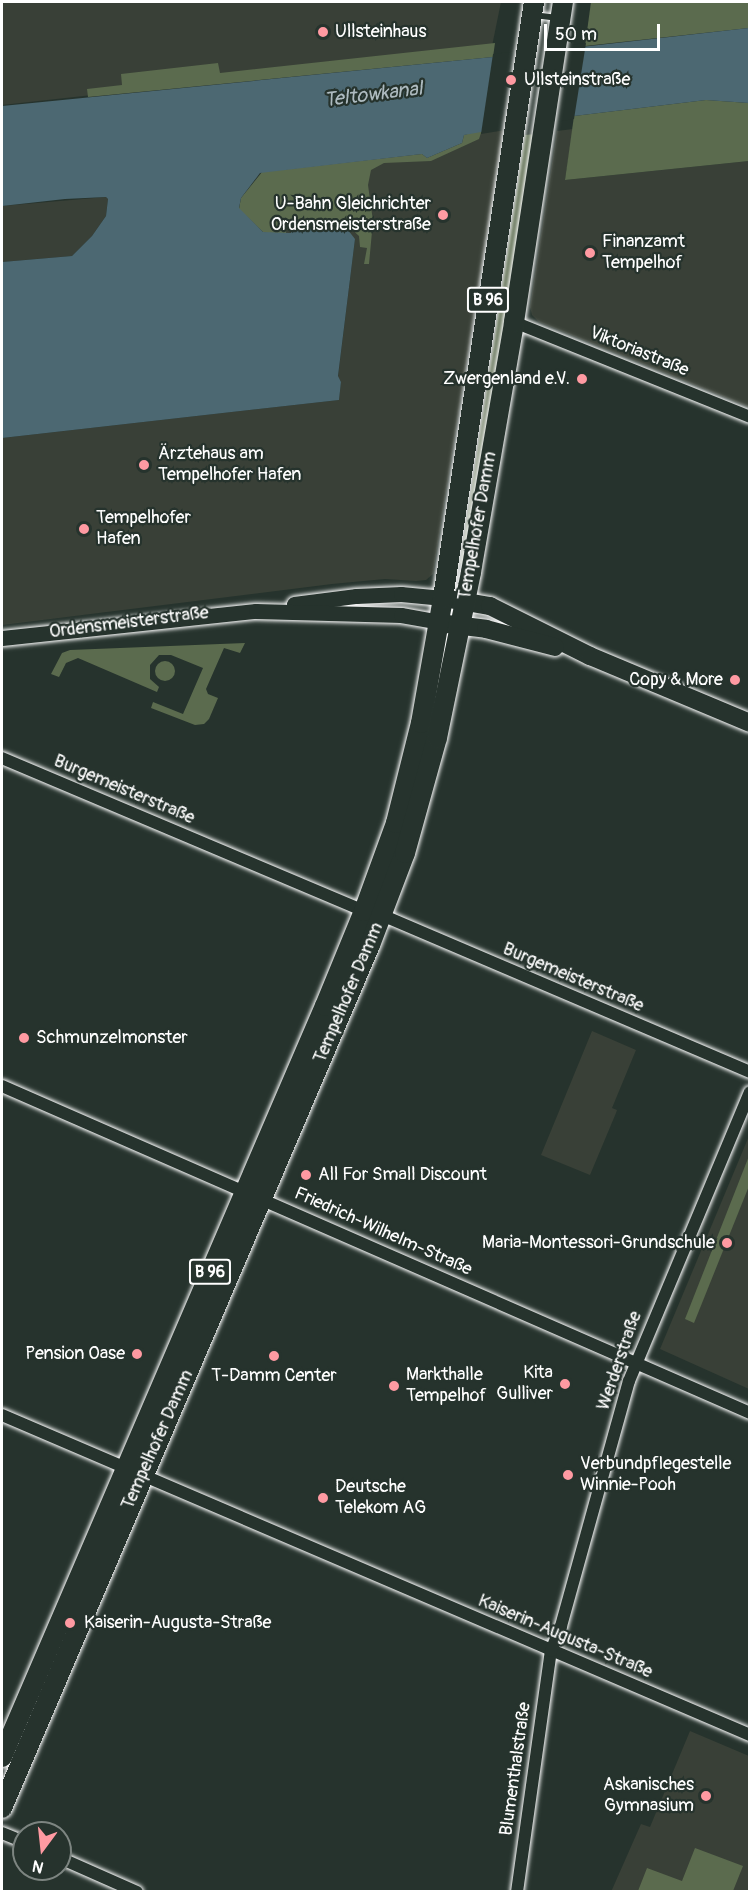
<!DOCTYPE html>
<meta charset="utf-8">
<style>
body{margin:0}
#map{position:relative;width:751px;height:1893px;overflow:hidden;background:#26332d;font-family:Pangolin,sans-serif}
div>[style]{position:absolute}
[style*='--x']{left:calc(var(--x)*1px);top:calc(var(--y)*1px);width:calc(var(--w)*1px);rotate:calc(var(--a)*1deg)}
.built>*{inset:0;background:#394037}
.green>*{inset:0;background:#5b6b4e}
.round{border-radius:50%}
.water>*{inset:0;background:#4c6872}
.pier>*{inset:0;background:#26332d}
.roads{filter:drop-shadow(0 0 2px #fff) drop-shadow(0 0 2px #fff)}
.service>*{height:6px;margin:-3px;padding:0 3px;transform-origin:3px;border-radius:3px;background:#26332d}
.minor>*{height:12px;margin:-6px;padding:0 6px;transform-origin:6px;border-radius:6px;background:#26332d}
.tertiary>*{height:15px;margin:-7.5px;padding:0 7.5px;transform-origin:7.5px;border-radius:7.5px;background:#26332d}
.secondary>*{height:18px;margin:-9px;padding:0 9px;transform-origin:9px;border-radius:9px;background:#26332d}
.primary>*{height:20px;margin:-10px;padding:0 10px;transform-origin:10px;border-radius:10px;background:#26332d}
.dots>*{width:16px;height:16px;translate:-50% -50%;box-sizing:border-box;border:3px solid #26332d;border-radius:50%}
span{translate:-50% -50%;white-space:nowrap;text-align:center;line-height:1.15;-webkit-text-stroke:4.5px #26332d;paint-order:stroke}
.shield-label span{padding:2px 4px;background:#26332d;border:2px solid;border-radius:4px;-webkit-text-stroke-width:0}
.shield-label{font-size:16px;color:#fff;font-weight:700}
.poi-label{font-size:18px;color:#fff}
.left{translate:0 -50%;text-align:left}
.right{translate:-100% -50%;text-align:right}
.street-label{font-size:18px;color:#fff}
.water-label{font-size:20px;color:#aebbc0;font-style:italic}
.frame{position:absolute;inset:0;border:3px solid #fff;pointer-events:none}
.north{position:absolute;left:12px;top:1821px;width:60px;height:60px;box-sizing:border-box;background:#26332d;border:2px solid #7d8581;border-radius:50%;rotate:195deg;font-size:16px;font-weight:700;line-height:24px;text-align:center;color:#fff}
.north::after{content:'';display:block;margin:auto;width:21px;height:27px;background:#ff9aa2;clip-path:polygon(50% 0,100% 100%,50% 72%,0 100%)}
.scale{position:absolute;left:544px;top:24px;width:116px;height:27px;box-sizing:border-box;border:3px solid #fff;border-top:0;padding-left:8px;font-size:18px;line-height:21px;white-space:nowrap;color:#fff;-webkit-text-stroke:4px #26332d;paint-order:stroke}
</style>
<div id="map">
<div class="built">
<i style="clip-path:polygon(2px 2px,501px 2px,491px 51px,2px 105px)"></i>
<i style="clip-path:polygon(504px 127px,433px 574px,426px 580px,416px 581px,385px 579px,332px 584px,2px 625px,2px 438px,339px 400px,341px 382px,338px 377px,355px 239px,291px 231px,291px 233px,271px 234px,262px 172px,422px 154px,427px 158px,462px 143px,464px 135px)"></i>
<i style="clip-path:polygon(573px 129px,565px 180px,749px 161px,749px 407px,539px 322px,532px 315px,530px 307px,557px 131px)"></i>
<i style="clip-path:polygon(106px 197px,108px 199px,106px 216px,92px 236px,72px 256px,2px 262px,2px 206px)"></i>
<i style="clip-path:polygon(592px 1031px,636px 1050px,612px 1108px,617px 1110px,616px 1113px,590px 1175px,541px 1155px)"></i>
<i style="clip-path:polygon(749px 1136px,749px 1389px,660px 1349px)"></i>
<i style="clip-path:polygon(690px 1731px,749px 1756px,749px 1891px,611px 1892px,641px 1824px,650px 1827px)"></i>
</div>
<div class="green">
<i style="clip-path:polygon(591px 2px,749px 2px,749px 28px,585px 46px)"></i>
<i style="clip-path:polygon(495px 43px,493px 57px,88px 97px,87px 89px,122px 85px,121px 74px,218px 63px,220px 73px)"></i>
<i style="clip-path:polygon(706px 100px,749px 103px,749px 161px,565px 180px,574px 116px)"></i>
<i style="clip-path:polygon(482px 130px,479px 139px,431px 161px,384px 163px,371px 170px,368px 185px,373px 221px,369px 264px,364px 264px,367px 248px,360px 247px,359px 236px,347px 225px,320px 224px,320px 219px,287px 220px,286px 233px,271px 234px,263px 232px,239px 209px,241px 198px,262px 172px,422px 154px,427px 158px,462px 143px,464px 135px)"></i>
<i style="clip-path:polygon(536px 134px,465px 564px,460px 563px,525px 135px)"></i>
<i style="clip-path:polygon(245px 643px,240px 653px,224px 648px,206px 689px,208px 694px,218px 698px,209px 719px,204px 724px,195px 725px,151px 708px,153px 702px,183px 714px,203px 668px,171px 655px,159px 655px,150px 665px,150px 679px,159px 687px,157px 692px,78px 658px,66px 663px,59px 677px,51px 674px,62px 653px,70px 650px)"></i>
<i class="round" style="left:155px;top:661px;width:20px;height:20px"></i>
<i style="clip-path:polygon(749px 1156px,749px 1186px,694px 1323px,685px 1319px)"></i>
<i style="clip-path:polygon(695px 1848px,743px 1866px,733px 1891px,638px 1891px,647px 1868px,682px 1881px)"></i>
</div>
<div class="water">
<i style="clip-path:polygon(749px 28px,749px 103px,706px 100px,574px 116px,464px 135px,462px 143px,427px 158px,422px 154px,260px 173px,241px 198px,239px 208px,263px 232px,291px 233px,291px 230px,339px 227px,348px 230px,355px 239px,338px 376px,341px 382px,339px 400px,2px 438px,2px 262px,72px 256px,92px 236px,106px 216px,108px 199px,106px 197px,65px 199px,2px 206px,2px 106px,493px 57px)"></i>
</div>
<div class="pier">
<i style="clip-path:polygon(586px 43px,574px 119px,481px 134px,493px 54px)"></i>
</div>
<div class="roads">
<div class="service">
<i style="--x:534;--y:15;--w:23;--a:7"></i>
</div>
<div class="minor">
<i style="--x:514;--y:322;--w:254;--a:21.9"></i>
<i style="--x:2;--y:758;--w:393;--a:22.9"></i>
<i style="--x:382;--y:915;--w:400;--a:23.1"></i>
<i style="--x:2;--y:1086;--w:816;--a:23.61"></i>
<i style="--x:2;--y:1415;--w:814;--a:23.16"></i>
<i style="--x:2;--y:1833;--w:24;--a:22"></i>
<i style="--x:60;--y:1858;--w:84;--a:23.8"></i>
<i style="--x:517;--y:1892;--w:243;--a:-82"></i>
<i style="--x:551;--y:1651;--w:27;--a:-68"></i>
<i style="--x:561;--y:1626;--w:254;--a:-74.5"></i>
<i style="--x:629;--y:1381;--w:313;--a:-67.3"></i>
</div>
<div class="tertiary">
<i style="--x:294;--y:604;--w:63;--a:-7.4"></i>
<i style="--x:356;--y:596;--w:45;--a:-2.5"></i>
<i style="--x:401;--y:594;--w:42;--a:5.4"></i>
<i style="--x:2;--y:638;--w:255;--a:-6.1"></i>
<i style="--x:256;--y:611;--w:145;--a:1.6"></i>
<i style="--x:401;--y:615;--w:39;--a:10"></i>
</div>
<div class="secondary">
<i style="--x:443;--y:598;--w:48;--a:9.7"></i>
<i style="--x:490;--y:606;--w:112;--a:26.6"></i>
<i style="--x:590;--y:656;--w:173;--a:22.7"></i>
<i style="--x:447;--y:624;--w:39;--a:7"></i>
<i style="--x:486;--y:629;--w:71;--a:14.6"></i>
</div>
<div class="primary">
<i style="--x:2;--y:1757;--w:818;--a:-66.73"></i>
<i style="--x:325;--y:1006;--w:103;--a:-67.7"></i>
<i style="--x:364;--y:911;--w:94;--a:-70"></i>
<i style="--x:396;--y:823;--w:103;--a:-76"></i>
<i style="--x:421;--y:723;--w:127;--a:-80"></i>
<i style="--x:443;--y:598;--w:603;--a:-81.32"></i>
<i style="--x:2;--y:1808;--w:938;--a:-66.91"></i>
<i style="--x:370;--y:945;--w:98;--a:-69.2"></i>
<i style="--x:405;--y:853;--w:119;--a:-74.5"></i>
<i style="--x:437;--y:738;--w:169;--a:-78.4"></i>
<i style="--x:471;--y:572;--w:254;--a:-80.2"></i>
<i style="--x:514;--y:322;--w:324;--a:-81.3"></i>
</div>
</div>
<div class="dots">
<i style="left:323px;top:32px;background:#ff9aa2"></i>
<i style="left:511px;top:80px;background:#ff9aa2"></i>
<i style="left:443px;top:215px;background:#ff9aa2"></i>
<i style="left:590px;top:253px;background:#ff9aa2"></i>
<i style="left:582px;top:379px;background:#ff9aa2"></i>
<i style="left:144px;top:465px;background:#ff9aa2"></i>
<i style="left:84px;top:529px;background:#ff9aa2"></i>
<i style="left:735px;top:680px;background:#ff9aa2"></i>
<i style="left:24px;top:1038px;background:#ff9aa2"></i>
<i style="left:306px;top:1175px;background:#ff9aa2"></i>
<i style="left:727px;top:1243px;background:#ff9aa2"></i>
<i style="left:137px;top:1354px;background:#ff9aa2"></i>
<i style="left:274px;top:1356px;background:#ff9aa2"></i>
<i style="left:565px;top:1384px;background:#ff9aa2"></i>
<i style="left:394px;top:1386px;background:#ff9aa2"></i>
<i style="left:568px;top:1475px;background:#ff9aa2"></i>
<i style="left:323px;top:1498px;background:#ff9aa2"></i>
<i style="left:70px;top:1623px;background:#ff9aa2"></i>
<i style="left:706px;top:1796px;background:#ff9aa2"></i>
</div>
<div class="shield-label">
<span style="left:488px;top:300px">B 96</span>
<span style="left:210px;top:1272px">B 96</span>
</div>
<div class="poi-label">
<span class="left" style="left:335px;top:32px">Ullsteinhaus</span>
<span class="left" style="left:524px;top:80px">Ullsteinstraße</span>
<span class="right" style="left:431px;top:215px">U-Bahn Gleichrichter<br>Ordensmeisterstraße</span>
<span class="left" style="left:602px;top:253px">Finanzamt<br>Tempelhof</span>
<span class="right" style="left:570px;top:379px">Zwergenland e.V.</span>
<span class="left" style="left:158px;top:465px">Ärztehaus am<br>Tempelhofer Hafen</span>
<span class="left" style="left:96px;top:529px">Tempelhofer<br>Hafen</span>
<span class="right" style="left:723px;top:680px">Copy &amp; More</span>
<span class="left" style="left:36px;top:1038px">Schmunzelmonster</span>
<span class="left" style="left:318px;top:1175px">All For Small Discount</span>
<span class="right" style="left:715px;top:1243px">Maria-Montessori-Grundschule</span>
<span class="right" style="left:125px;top:1354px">Pension Oase</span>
<span class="right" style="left:553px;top:1384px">Kita<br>Gulliver</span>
<span style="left:274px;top:1376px">T-Damm Center</span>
<span class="left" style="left:406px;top:1386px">Markthalle<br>Tempelhof</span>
<span class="left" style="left:580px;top:1475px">Verbundpflegestelle<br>Winnie-Pooh</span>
<span class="left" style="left:335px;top:1498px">Deutsche<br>Telekom AG</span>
<span class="left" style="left:84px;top:1623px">Kaiserin-Augusta-Straße</span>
<span class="right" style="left:694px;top:1796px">Askanisches<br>Gymnasium</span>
</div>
<div class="street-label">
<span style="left:639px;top:352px;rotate:22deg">Viktoriastraße</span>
<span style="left:478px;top:526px;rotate:-80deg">Tempelhofer Damm</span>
<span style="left:129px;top:623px;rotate:-7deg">Ordensmeisterstraße</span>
<span style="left:124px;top:790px;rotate:23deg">Burgemeisterstraße</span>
<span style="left:573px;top:978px;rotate:23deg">Burgemeisterstraße</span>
<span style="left:349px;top:993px;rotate:-67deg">Tempelhofer Damm</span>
<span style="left:383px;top:1232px;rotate:24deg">Friedrich-Wilhelm-Straße</span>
<span style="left:620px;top:1361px;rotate:-71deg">Werderstraße</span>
<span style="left:158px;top:1440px;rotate:-66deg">Tempelhofer Damm</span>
<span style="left:565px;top:1637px;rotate:23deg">Kaiserin-Augusta-Straße</span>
<span style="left:516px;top:1769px;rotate:-82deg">Blumenthalstraße</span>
</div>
<div class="water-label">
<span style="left:373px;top:94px;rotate:-7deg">Teltowkanal</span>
</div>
<div class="frame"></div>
<div class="north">N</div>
<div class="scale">50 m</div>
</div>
